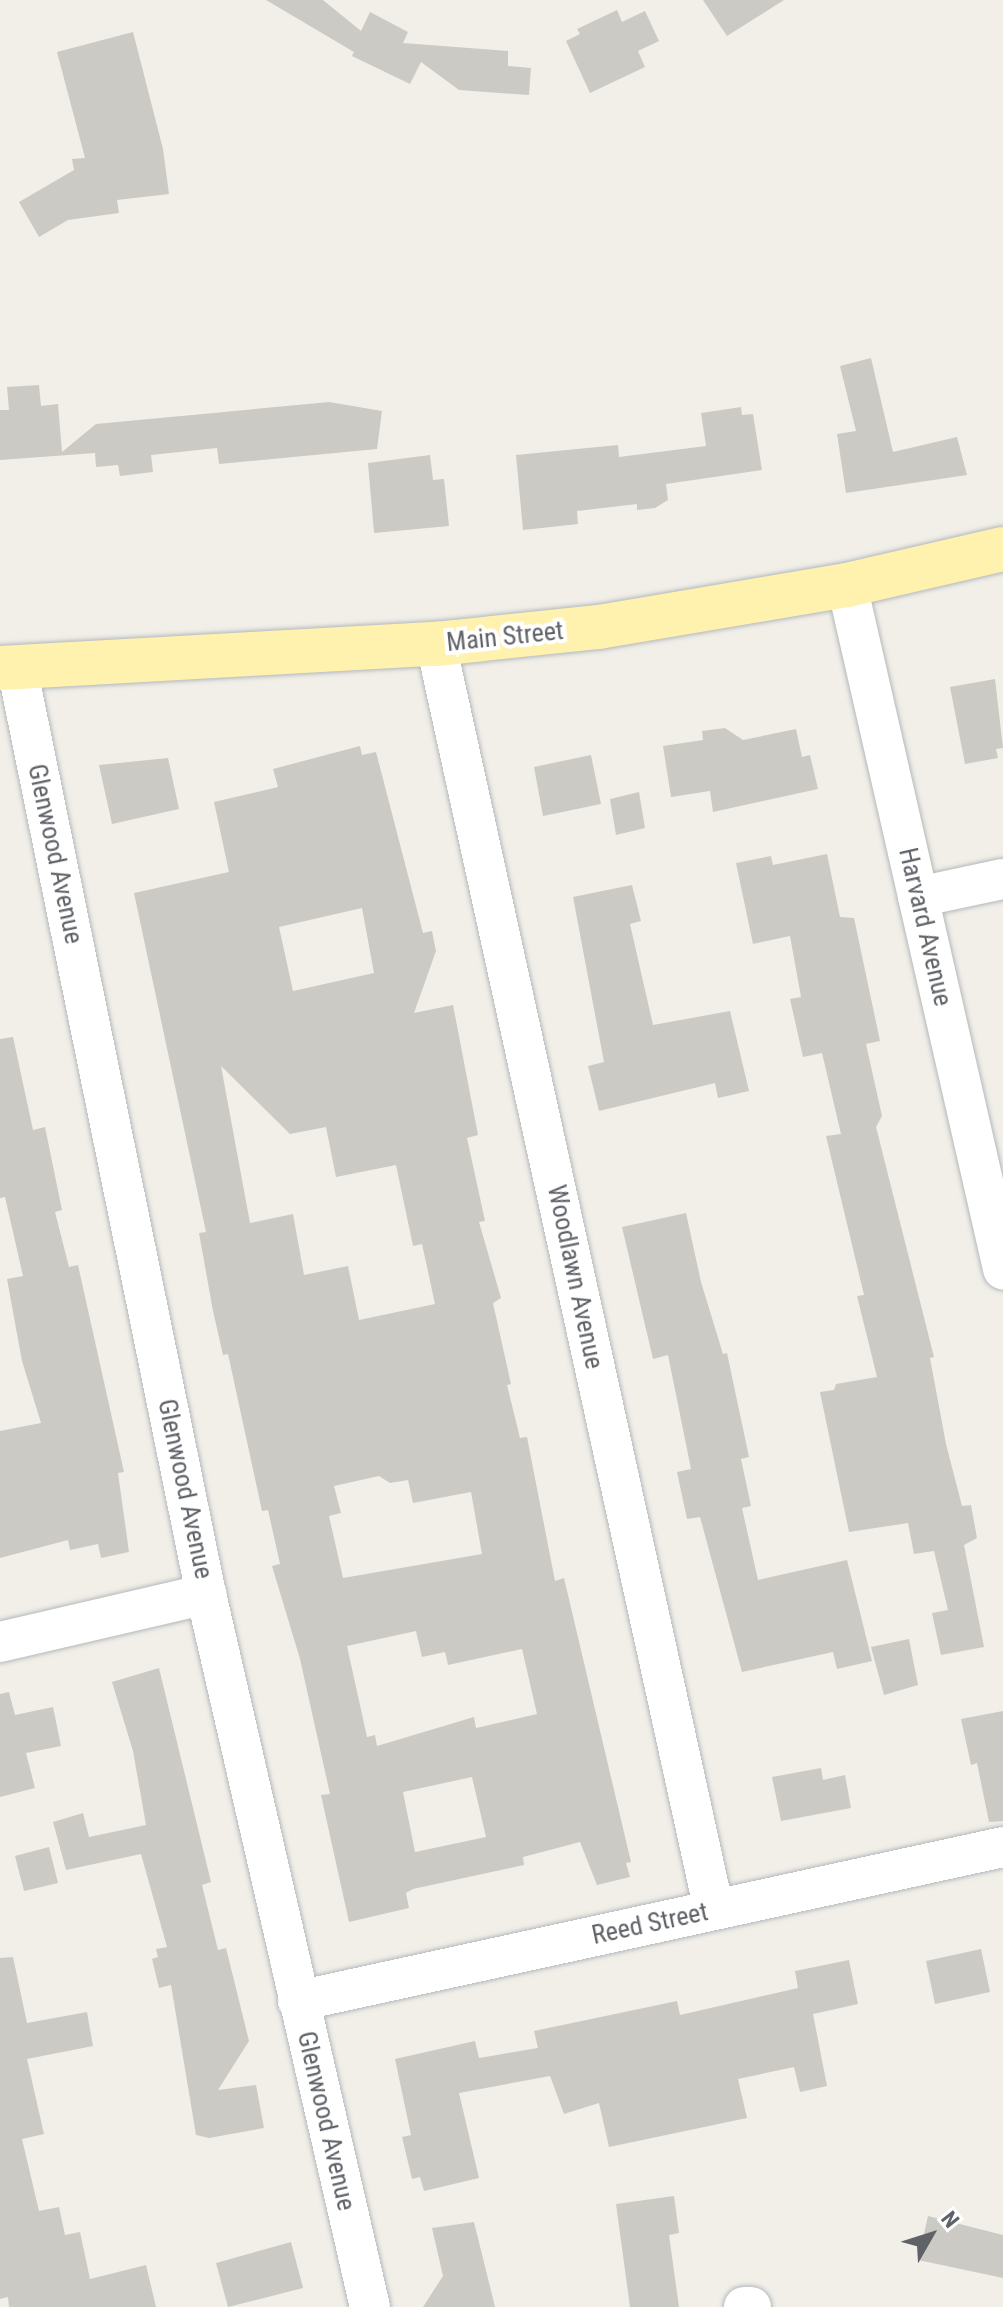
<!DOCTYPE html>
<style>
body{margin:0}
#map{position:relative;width:1003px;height:2307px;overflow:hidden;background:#f1efe8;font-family:"Roboto Condensed",sans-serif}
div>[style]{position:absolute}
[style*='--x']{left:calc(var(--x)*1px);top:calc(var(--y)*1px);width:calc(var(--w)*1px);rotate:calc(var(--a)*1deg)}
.building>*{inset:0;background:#cccac5}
.roads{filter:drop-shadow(0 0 2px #b5b8bc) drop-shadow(0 0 2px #b5b8bc)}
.minor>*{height:40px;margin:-20px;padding:0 20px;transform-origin:20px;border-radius:20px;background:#fff}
.major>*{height:44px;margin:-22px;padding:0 22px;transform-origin:22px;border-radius:22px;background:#fff2af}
span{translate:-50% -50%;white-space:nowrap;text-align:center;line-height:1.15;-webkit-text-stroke:8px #fff;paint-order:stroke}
.street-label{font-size:26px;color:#5f6368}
.north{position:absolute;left:891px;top:2195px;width:80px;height:80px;-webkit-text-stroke:6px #fff;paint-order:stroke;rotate:51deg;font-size:22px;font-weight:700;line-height:32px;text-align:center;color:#5f6368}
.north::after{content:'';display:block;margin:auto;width:28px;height:36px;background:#5f6368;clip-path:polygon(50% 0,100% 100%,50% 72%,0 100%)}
</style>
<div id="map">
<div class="building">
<i style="clip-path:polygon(266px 0,323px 0,361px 31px,370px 12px,408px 32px,403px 43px,508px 51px,508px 66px,531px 68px,529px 95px,459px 90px,421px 62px,410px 84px,352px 56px,354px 52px)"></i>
<i style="clip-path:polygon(703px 0,784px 0,727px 36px)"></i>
<i style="clip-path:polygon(617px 10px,622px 22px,645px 11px,659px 41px,638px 51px,645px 67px,590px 93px,566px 41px,580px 34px,577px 29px)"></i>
<i style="clip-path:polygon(133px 32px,163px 149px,169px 194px,117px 200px,119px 213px,68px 220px,39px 237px,19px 202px,74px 170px,72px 159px,85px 158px,57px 52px)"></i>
<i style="clip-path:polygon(871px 358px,893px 452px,957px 437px,967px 475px,846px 493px,837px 434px,856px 431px,840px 366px)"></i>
<i style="clip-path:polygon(39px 385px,41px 406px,58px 404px,62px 452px,96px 424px,329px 402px,382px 411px,377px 449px,219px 464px,217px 448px,151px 455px,153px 472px,120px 476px,118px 465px,96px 467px,95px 453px,0 460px,0 410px,9px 410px,7px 387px)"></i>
<i style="clip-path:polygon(741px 407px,742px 415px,753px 414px,762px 470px,666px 484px,668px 500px,655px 508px,637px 510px,637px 504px,577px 511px,578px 524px,523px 530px,516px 455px,618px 445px,619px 457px,706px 446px,701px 413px)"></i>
<i style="clip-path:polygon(430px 455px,433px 480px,444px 479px,449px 526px,374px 533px,368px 463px)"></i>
<i style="clip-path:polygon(995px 679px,1003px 748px,996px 749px,998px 758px,965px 764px,950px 687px)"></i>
<i style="clip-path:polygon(725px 728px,743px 740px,796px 729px,802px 757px,810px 755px,818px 789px,713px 812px,710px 791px,671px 797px,663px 746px,703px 740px,702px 731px)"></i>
<i style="clip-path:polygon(evenodd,360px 746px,362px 755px,376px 752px,423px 933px,432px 931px,436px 951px,414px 1013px,453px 1005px,478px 1135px,467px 1138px,485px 1221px,479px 1222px,501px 1298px,493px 1303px,511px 1384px,507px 1385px,520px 1438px,527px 1437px,555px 1581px,564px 1578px,631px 1862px,626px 1863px,630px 1877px,597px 1885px,580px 1842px,523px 1857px,524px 1865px,413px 1889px,406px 1893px,409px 1908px,349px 1922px,321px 1795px,330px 1794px,300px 1659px,272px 1566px,280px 1564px,268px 1510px,262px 1511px,228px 1354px,223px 1355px,213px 1311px,199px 1233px,206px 1232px,134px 893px,229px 872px,214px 802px,278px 787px,273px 769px,360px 746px,362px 908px,374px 973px,293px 991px,279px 927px,362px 908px,360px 746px,221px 1066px,290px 1134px,326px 1127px,336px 1177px,396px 1165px,413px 1246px,422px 1244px,435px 1304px,359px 1320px,348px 1266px,304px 1275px,293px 1214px,250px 1223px,221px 1066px,360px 746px,379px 1476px,390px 1483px,408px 1480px,413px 1503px,471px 1492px,482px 1554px,343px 1578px,329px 1516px,341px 1513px,334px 1486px,379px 1476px,360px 746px,416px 1631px,422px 1657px,445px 1652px,448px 1665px,522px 1649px,537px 1714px,476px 1728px,474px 1717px,377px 1746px,375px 1735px,367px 1737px,347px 1646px,416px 1631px,360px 746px,472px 1777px,486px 1837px,415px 1852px,403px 1792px,472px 1777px)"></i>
<i style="clip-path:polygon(591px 755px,601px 804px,543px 816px,534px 767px)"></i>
<i style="clip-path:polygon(168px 758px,179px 809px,112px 824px,99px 765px)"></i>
<i style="clip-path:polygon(639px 792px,645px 828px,616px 835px,610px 799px)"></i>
<i style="clip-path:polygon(827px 854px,840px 917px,854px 918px,880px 1041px,866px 1044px,882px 1116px,876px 1127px,934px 1357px,930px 1358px,946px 1444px,962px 1506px,971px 1505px,977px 1538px,964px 1545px,984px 1647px,941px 1655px,932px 1613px,948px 1610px,934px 1551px,914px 1554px,908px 1523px,849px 1532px,820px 1392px,834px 1390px,836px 1384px,877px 1377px,857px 1296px,864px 1295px,826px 1136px,841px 1134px,822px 1053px,803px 1057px,790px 999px,801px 997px,790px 936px,753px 944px,736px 863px,771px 856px,773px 865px)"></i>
<i style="clip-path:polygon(632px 885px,641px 921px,630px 924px,653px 1025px,730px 1011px,749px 1091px,718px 1098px,715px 1083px,599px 1111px,588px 1066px,604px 1062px,573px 897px)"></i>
<i style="clip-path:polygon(13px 1037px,33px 1130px,45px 1127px,62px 1210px,55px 1212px,69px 1267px,78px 1265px,124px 1472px,118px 1473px,129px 1552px,101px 1558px,98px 1544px,70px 1550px,68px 1540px,0 1558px,0 1431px,41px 1423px,22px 1361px,7px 1279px,23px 1276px,5px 1197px,0 1198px,0 1039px)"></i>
<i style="clip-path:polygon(686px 1213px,701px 1282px,723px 1354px,727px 1353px,749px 1457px,741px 1459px,751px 1506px,742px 1508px,758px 1580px,847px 1560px,872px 1661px,837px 1669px,833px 1652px,742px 1672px,700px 1517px,687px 1519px,677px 1472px,691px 1469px,668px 1355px,653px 1359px,622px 1227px)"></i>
<i style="clip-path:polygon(909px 1639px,918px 1685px,884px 1695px,871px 1647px)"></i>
<i style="clip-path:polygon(159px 1668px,211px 1882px,202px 1885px,218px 1950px,226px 1948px,249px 2041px,218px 2090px,256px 2085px,264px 2128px,209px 2138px,196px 2135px,171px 1985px,159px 1988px,152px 1959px,158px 1957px,156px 1949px,167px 1947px,141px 1854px,66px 1870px,53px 1822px,83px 1813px,89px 1837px,146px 1825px,133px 1751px,112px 1682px)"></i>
<i style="clip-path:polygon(9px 1692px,15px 1715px,53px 1707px,61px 1746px,26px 1753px,35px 1788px,0 1797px,0 1694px)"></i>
<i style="clip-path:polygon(1003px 1711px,1003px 1821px,989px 1822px,977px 1763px,971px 1765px,961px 1719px)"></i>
<i style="clip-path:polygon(821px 1768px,823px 1780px,845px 1775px,851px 1808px,781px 1821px,772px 1777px)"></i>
<i style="clip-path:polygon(49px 1847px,58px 1883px,24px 1891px,15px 1856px)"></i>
<i style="clip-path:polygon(981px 1949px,990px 1992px,935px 2004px,926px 1961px)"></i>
<i style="clip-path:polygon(13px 1957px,27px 2023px,87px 2012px,93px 2046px,27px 2059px,44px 2134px,22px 2139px,39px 2211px,59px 2207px,65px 2235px,80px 2232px,90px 2279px,146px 2265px,156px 2307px,9px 2307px,8px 2297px,0 2299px,0 1958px)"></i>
<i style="clip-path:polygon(849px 1960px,858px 2004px,813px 2014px,827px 2086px,800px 2092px,794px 2067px,738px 2079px,747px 2118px,609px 2147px,599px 2103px,564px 2114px,550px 2076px,459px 2093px,479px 2178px,424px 2191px,420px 2177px,412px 2179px,402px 2137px,411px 2135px,395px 2059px,475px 2041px,479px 2058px,538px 2048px,534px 2031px,677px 2001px,680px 2015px,798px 1988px,795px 1971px)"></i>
<i style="clip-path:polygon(674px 2196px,679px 2233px,669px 2235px,679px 2307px,630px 2307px,616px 2204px)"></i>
<i style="clip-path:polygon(928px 2216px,1003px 2235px,1003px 2278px,918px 2260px)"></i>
<i style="clip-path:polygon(474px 2222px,495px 2307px,423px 2307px,443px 2276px,432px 2228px)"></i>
<i style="clip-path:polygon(291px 2242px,303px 2288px,228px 2307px,216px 2263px)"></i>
</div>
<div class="roads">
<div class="minor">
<i style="--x:847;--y:585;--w:702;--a:77.15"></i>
<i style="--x:436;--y:644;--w:1296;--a:77.62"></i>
<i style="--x:17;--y:667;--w:946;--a:78.48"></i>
<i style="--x:206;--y:1594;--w:732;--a:77.05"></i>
<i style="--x:918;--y:897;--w:87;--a:-12"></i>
<i style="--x:0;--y:1642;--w:212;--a:-13.1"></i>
<i style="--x:298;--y:2001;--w:722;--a:-12.32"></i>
<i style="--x:744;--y:2307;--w:7;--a:0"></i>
</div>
<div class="major">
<i style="--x:0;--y:668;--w:437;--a:-3.2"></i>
<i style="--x:436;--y:644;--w:164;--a:-6"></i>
<i style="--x:599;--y:627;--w:252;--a:-9.6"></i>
<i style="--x:847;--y:585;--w:160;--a:-13"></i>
</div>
</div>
<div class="street-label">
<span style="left:505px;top:637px;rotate:-6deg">Main Street</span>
<span style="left:55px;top:854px;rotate:78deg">Glenwood Avenue</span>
<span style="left:925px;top:927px;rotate:77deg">Harvard Avenue</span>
<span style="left:575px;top:1277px;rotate:78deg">Woodlawn Avenue</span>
<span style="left:185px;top:1489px;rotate:78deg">Glenwood Avenue</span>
<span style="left:650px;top:1924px;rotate:-12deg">Reed Street</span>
<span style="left:326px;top:2121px;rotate:77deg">Glenwood Avenue</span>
</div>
<div class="north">N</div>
</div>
